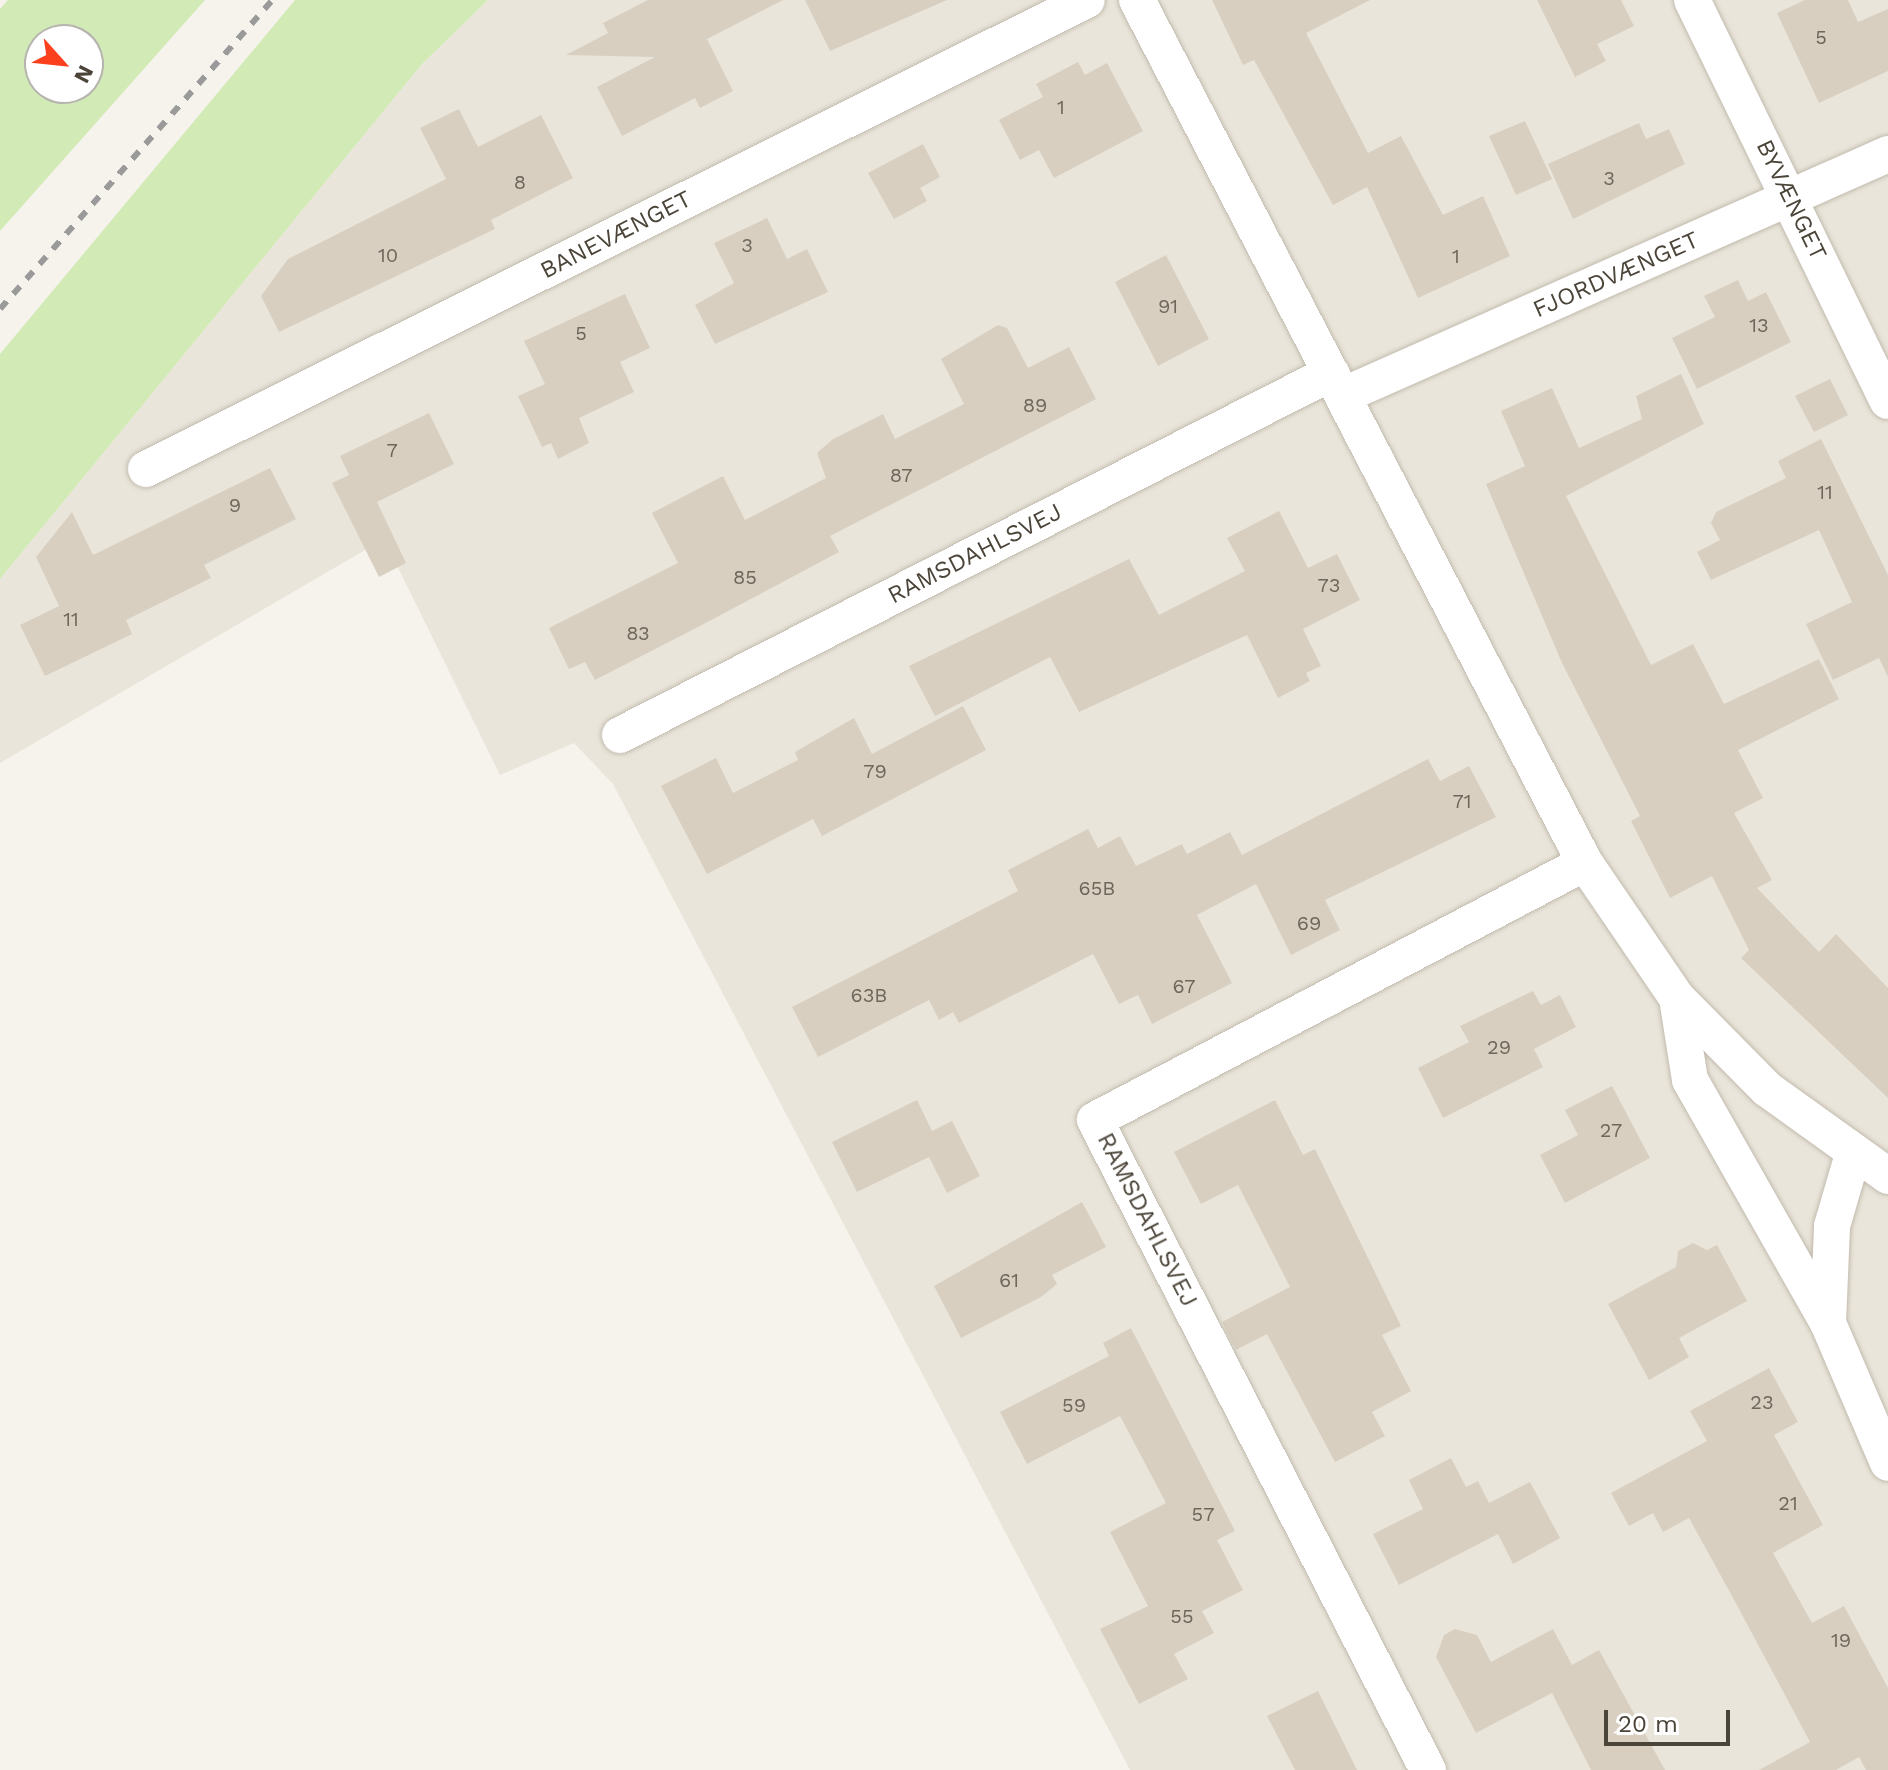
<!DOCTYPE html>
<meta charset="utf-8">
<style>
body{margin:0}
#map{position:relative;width:1888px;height:1770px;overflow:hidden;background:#f6f3ec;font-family:"Work Sans",sans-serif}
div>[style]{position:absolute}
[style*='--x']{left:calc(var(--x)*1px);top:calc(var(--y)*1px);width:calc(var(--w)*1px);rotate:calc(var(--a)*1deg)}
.residential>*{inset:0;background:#eae5da}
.green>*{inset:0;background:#d2eab5}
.building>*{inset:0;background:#d8cfc1}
.roads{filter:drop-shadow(0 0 2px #c2bbae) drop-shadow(0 0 2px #c2bbae)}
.street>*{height:36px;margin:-18px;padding:0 18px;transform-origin:18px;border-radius:18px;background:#fff}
.rail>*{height:6px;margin-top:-3px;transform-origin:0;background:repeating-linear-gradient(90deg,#9a9a9a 0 10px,transparent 0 20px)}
span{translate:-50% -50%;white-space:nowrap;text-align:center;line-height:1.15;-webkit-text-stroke:6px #fff;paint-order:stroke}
.number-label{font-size:20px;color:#6e675b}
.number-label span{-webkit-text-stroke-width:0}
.street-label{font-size:24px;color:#4b4439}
.north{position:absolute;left:24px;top:24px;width:80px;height:80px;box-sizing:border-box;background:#fff;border:2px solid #b7b4b0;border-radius:50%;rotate:117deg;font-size:22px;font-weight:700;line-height:32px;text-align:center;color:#4b4439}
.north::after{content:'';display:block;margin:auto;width:28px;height:36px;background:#fc3f1d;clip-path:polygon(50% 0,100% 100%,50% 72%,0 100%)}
.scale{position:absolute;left:1604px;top:1710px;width:126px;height:36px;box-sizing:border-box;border:4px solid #4b4439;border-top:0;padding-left:10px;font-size:24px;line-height:28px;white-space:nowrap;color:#4b4439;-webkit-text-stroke:6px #fff;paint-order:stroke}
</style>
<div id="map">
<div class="residential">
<i style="clip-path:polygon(488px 0,1888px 0,1888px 1770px,1130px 1770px,613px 784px,574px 743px,500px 775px,384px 539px,0 763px,0 579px,422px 64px)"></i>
</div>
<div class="green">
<i style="clip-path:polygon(evenodd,8px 0,205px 0,0 231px,0 9px,8px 0,88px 40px,88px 88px,40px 88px,40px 40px,88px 40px)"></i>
<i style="clip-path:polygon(295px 0,488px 0,422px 64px,0 579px,0 354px)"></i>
</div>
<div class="building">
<i style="clip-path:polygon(648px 0,783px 0,707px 39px,733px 91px,700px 108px,695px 98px,622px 136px,597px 87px,655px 57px,566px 55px,608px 33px,603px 23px)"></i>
<i style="clip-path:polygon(805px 0,947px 0,830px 51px)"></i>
<i style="clip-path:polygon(1212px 0,1370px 0,1306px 33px,1368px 153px,1401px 136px,1443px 215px,1483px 196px,1510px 256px,1418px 298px,1367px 187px,1333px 205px,1254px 60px,1243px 65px)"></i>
<i style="clip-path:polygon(1537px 0,1621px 0,1634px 26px,1597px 44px,1606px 61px,1575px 77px)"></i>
<i style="clip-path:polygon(1805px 0,1848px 0,1858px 22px,1888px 9px,1888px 71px,1819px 103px,1777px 13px)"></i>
<i style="clip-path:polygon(1078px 62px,1085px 75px,1107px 63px,1143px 131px,1054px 178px,1039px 150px,1020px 160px,999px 120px,1043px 97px,1036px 84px)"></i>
<i style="clip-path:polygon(459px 109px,478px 147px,541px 115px,573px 178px,491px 220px,495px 229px,279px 332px,261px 296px,288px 259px,446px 179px,420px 128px)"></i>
<i style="clip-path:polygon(1525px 121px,1552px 179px,1516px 195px,1489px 136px)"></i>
<i style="clip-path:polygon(1639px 123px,1646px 139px,1669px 129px,1685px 164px,1573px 219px,1548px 164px)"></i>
<i style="clip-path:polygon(923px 144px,940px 177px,920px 188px,927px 201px,894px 219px,868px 173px)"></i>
<i style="clip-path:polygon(767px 218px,787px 259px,807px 249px,828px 292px,715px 344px,695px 305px,734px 283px,714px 243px)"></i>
<i style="clip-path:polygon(1166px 255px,1209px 339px,1158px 366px,1115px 282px)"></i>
<i style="clip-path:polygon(1738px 280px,1748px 301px,1766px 292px,1791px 342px,1697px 389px,1672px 338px,1715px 317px,1704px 296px)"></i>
<i style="clip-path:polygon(625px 294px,650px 348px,620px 362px,634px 392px,579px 418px,589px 443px,558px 459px,551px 443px,542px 447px,518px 396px,545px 384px,524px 341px)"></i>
<i style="clip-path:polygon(998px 325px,1007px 328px,1028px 368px,1069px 347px,1096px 399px,830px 536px,839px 552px,698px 627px,595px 680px,585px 662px,569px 669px,549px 628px,678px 563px,652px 513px,723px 476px,745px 520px,826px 478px,817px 453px,833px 439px,883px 414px,895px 439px,964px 404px,941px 359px)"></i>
<i style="clip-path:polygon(1681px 374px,1704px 424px,1566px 496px,1651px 665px,1693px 644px,1724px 704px,1819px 659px,1839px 699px,1738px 750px,1763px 798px,1734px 813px,1772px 880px,1757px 888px,1819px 952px,1836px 934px,1888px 988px,1888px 1098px,1741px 958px,1749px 950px,1712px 876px,1670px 898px,1631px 821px,1640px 816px,1562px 663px,1486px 484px,1525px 466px,1501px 411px,1552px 388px,1579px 448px,1642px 419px,1636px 396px)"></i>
<i style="clip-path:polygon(1830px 379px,1848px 415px,1814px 432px,1795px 396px)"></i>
<i style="clip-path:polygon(429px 413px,454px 464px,377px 502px,406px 563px,379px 577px,332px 483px,349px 475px,340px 456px)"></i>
<i style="clip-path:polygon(1821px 439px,1888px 575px,1888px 677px,1879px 658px,1833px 680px,1806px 624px,1852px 602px,1819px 530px,1711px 580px,1697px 552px,1720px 540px,1711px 523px,1716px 512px,1786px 478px,1778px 461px)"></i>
<i style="clip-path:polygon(270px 468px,296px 519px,204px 565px,211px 578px,126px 620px,132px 634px,45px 676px,20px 625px,59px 606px,36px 557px,72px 512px,93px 555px)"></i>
<i style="clip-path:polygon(1279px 511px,1308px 568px,1337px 554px,1360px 600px,1303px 629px,1321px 666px,1306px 673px,1310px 681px,1278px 698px,1247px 635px,1079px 712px,1050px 657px,935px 716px,909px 666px,1129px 559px,1159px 615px,1245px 571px,1227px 538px)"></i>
<i style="clip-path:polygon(963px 706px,986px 750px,822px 836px,813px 819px,707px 874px,661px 786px,716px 758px,733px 793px,798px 760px,795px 752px,854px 718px,872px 754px)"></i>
<i style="clip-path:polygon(1428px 759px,1440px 781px,1469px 766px,1496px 817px,1325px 900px,1340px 930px,1291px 955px,1256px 884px,1197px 915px,1232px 983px,1152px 1024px,1138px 995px,1119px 1004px,1093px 954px,959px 1023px,953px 1012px,939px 1020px,929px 1000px,818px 1057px,792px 1007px,1018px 891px,1008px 870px,1088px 829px,1098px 848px,1120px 836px,1136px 866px,1182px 844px,1187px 854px,1230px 832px,1242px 855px)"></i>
<i style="clip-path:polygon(1533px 991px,1541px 1005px,1560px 995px,1576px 1027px,1534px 1049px,1543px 1067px,1443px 1118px,1418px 1068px,1469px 1042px,1460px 1026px)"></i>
<i style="clip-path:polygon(1612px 1086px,1650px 1158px,1565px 1203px,1540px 1155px,1578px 1135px,1565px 1110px)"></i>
<i style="clip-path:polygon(917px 1100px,932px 1131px,952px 1121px,980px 1176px,947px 1193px,929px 1157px,857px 1192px,832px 1142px)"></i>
<i style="clip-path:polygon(1275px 1100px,1303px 1155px,1315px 1149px,1401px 1326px,1382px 1335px,1411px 1391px,1372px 1412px,1385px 1436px,1335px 1462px,1267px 1334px,1236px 1350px,1222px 1322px,1290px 1287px,1238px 1185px,1201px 1204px,1174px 1152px)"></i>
<i style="clip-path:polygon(1082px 1202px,1106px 1247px,1052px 1275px,1057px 1284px,1041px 1297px,961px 1338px,934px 1286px)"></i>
<i style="clip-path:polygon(1693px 1243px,1707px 1250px,1717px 1245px,1747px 1301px,1679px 1338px,1689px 1357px,1649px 1380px,1608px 1304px,1676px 1267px,1678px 1251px)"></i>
<i style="clip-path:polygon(1131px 1328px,1235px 1531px,1217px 1540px,1243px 1590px,1202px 1611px,1214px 1633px,1174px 1654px,1188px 1679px,1139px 1704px,1100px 1629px,1148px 1606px,1110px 1532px,1166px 1503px,1120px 1416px,1027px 1464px,1000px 1412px,1109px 1356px,1103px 1343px)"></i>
<i style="clip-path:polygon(1769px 1368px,1798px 1422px,1774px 1435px,1823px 1525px,1773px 1553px,1812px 1623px,1844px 1606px,1888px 1688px,1888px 1770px,1866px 1770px,1859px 1757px,1836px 1770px,1759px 1770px,1810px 1742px,1732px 1596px,1689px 1518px,1663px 1532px,1653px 1513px,1629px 1526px,1611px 1493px,1707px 1441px,1690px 1411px)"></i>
<i style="clip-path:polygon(1451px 1458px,1466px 1487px,1478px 1481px,1489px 1503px,1530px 1482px,1560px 1538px,1513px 1564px,1498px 1534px,1399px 1585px,1373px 1534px,1423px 1509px,1409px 1480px)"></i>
<i style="clip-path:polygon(1455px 1629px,1477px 1635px,1491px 1662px,1553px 1629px,1572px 1665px,1599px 1650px,1665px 1770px,1591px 1770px,1552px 1693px,1476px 1733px,1436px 1657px,1444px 1635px)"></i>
<i style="clip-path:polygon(1318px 1691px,1357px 1770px,1295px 1770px,1267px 1716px)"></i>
</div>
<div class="roads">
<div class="street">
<i style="--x:1137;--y:0;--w:972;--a:62.57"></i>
<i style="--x:1585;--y:863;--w:163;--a:55.7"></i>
<i style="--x:1677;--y:998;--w:128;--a:45.3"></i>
<i style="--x:1767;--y:1089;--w:149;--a:35.7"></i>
<i style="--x:1692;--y:0;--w:446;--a:64"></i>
<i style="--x:1344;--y:395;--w:595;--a:-23.89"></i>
<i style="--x:146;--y:469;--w:1051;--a:-26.49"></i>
<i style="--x:620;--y:735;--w:798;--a:-26.98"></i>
<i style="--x:1677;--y:998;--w:83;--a:81"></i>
<i style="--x:1690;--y:1080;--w:279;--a:60.4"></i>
<i style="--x:1828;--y:1323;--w:152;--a:66.8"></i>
<i style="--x:1828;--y:1323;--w:97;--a:-87.6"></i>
<i style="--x:1832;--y:1226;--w:75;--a:-73.7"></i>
<i style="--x:1428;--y:1770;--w:730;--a:-117.13"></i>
<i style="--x:1095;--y:1120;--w:553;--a:-27.68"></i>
</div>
</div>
<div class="rail">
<i style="--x:0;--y:309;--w:412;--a:-48.6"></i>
</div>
<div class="number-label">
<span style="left:1821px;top:37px">5</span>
<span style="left:1061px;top:107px">1</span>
<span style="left:1609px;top:178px">3</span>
<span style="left:520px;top:182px">8</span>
<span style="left:747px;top:245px">3</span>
<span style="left:388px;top:255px">10</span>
<span style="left:1456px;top:256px">1</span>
<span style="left:1168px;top:306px">91</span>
<span style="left:1759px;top:325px">13</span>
<span style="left:581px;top:333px">5</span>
<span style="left:1035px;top:405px">89</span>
<span style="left:392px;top:450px">7</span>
<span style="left:901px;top:475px">87</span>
<span style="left:1825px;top:492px">11</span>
<span style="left:235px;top:505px">9</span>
<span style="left:745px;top:577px">85</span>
<span style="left:1329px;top:585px">73</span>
<span style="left:71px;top:619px">11</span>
<span style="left:638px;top:633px">83</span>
<span style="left:875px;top:771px">79</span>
<span style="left:1462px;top:801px">71</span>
<span style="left:1097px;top:888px">65B</span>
<span style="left:1309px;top:923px">69</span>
<span style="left:1184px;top:986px">67</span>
<span style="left:869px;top:995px">63B</span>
<span style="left:1499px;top:1047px">29</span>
<span style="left:1611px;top:1130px">27</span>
<span style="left:1009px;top:1280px">61</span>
<span style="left:1762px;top:1402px">23</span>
<span style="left:1074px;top:1405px">59</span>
<span style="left:1788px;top:1503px">21</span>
<span style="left:1203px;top:1514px">57</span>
<span style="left:1182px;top:1616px">55</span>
<span style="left:1841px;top:1640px">19</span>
</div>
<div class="street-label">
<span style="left:1791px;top:200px;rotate:64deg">BYVÆNGET</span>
<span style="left:616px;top:235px;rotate:-27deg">BANEVÆNGET</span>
<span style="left:1616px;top:275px;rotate:-24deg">FJORDVÆNGET</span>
<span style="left:975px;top:554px;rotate:-27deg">RAMSDAHLSVEJ</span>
<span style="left:1147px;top:1220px;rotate:63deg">RAMSDAHLSVEJ</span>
</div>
<div class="north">N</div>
<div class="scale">20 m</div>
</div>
